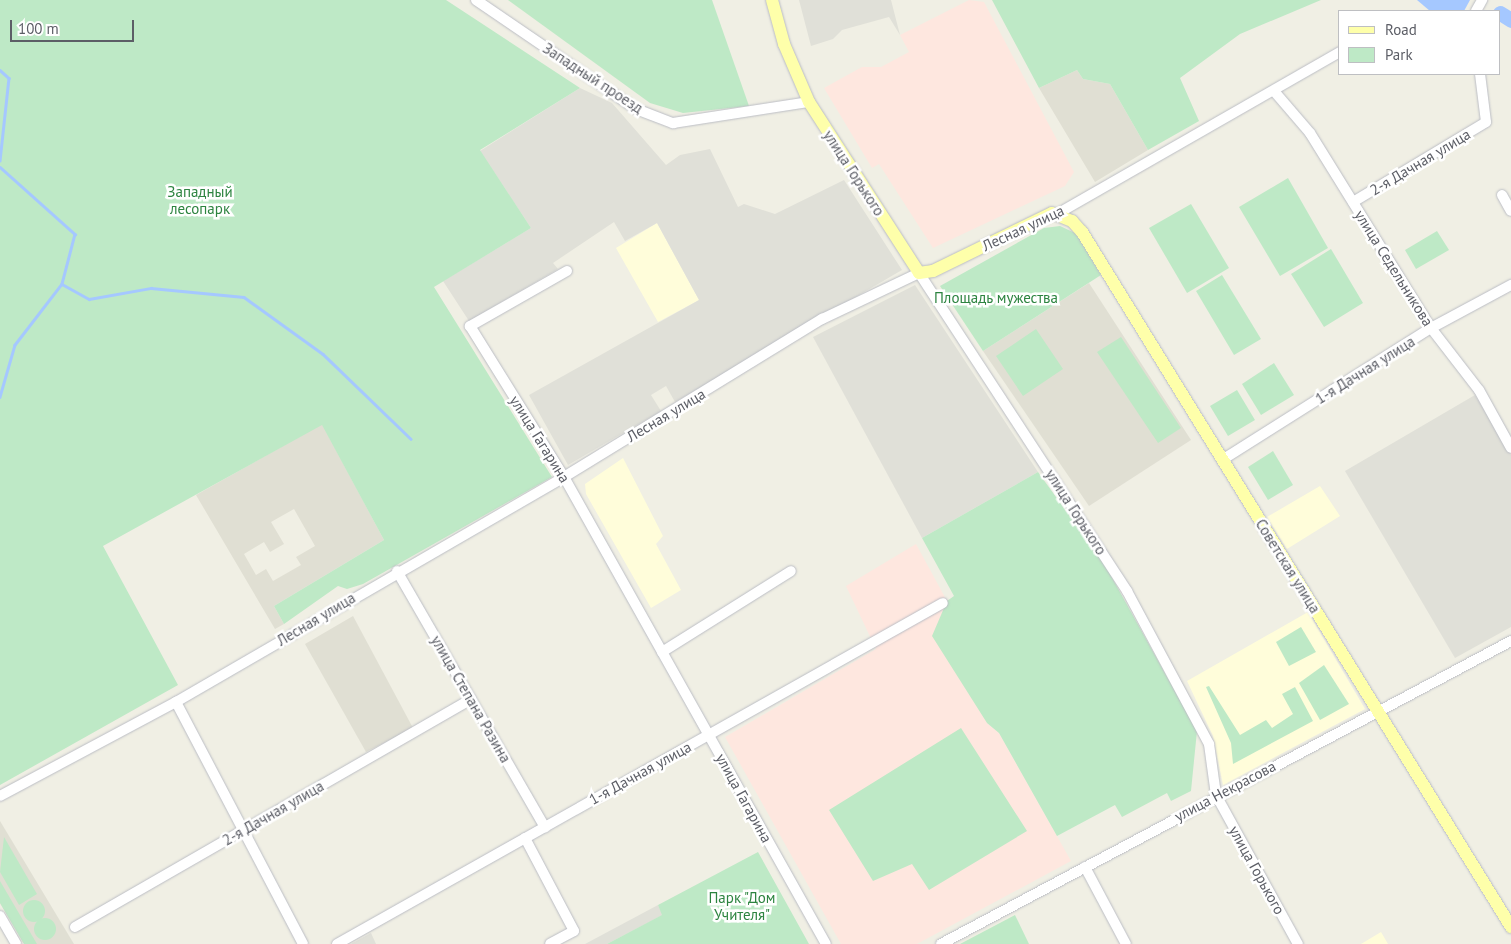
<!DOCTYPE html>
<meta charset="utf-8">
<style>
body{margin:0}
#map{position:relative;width:1511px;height:944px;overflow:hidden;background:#f0efe4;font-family:"PT Sans",sans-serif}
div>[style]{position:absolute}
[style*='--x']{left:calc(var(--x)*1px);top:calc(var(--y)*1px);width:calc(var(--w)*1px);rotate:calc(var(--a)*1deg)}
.commercial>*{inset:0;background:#fffdda}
.industrial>*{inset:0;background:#e0e0d8}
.education>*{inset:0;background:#e0dfd3}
.medical>*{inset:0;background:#fee7df}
.green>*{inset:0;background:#bee9c6}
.round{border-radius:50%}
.water>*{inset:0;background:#a5c8ff}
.stream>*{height:2.5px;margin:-1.25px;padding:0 1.25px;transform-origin:1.25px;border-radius:1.25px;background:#a5c8ff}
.river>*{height:15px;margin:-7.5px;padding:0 7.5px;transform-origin:7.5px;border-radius:7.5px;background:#a5c8ff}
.roads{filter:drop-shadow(0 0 1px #bbbdc4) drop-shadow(0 0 1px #bbbdc4)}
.minor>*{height:10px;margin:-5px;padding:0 5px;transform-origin:5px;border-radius:5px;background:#fff}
.major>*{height:12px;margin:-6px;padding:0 6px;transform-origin:6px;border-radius:6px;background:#feffaa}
span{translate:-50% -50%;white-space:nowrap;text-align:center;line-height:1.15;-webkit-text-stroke:5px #fff;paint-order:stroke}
.street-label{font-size:15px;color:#5c5e66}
.park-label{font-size:15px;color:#2d8440}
.legend{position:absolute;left:1338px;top:10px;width:162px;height:65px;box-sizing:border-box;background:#fff;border:1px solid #bebfc2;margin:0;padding:6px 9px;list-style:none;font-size:15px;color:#5c5e66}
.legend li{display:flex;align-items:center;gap:10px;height:25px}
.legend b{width:25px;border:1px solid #bebfc2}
.scale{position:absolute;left:10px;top:20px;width:124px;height:22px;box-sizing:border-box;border:2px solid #5c5e66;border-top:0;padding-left:6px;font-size:15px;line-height:18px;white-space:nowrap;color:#5c5e66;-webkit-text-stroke:4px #fff;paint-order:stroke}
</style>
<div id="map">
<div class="commercial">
<i style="clip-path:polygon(657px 223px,699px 300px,658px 322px,616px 248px)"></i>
<i style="clip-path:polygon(623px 458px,663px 536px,656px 544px,681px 590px,651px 608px,586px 494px,585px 484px)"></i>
<i style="clip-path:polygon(1320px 486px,1340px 516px,1287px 549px,1267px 517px)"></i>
<i style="clip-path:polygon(1308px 612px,1365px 709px,1223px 785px,1213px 736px,1187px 681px)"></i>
<i style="clip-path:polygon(1381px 932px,1388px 944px,1361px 944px)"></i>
</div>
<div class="industrial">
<i style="clip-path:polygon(799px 0,891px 0,900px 35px,889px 17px,842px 30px,833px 39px,811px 46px)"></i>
<i style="clip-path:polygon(580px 88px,612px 103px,666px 165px,680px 155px,710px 149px,738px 207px,744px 204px,775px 214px,844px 180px,902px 270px,675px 402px,666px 386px,651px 395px,661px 411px,568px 465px,529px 395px,699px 300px,657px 223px,625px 241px,614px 222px,553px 263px,558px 269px,469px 321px,443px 281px,531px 228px,480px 151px)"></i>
<i style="clip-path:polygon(915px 285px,1038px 472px,922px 538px,813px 337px)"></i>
<i style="clip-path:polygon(1475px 395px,1511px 455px,1511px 627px,1455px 658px,1345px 471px)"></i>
<i style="clip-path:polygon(658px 905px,663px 915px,607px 944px,585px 944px)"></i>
<i style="clip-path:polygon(371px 933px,376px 944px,351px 944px)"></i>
</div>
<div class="education">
<i style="clip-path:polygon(1077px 70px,1083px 79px,1110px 84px,1148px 150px,1095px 182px,1039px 88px)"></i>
<i style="clip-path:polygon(1089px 283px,1191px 440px,1089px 506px,983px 351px)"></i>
<i style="clip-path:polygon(evenodd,322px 424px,384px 540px,274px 606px,284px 624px,275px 629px,196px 495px,322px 424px,294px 509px,315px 546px,296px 557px,301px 565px,273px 581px,266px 569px,256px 575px,244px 554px,264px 542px,270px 552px,284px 544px,271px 522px,294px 509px)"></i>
<i style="clip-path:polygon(353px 616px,413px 728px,366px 752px,305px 644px)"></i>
<i style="clip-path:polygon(0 821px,74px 944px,24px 944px,0 903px)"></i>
</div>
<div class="medical">
<i style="clip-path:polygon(969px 0,984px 2px,1074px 172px,1065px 186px,933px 248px,879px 164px,872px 168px,824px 88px,862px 67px,881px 67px,909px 52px,900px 35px)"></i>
<i style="clip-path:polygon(916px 544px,947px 601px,987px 723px,999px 733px,1071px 861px,917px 944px,841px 944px,725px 737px,876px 649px,846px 586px)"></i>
</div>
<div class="green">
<i style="clip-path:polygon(0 0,446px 0,580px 88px,480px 150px,531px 228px,434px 287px,552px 477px,363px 584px,347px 589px,338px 586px,284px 624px,274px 606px,384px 540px,322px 425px,103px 546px,178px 685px,0 785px)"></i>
<i style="clip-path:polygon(508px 0,712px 0,749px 106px,683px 113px,650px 103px)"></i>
<i style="clip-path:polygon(992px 0,1321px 0,1240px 34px,1180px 78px,1199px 121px,1148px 150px,1110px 84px,1083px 79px,1077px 70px,1039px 88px)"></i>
<i style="clip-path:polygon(1288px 178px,1328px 248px,1280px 276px,1239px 207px)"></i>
<i style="clip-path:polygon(1191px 204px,1229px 268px,1187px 293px,1149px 228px)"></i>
<i style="clip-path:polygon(1060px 226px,1077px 234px,1101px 275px,983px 351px,940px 286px,1044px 228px)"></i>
<i style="clip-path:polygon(1437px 231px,1449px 250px,1416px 269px,1405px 250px)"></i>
<i style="clip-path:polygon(1331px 249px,1363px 303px,1324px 327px,1291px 274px)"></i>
<i style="clip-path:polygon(1222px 275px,1261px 339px,1234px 355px,1196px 291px)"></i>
<i style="clip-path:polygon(1036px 329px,1063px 369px,1023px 396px,996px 356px)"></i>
<i style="clip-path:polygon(1121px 337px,1181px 428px,1158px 443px,1097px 352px)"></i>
<i style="clip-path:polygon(1274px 363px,1294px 395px,1261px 415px,1242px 384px)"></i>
<i style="clip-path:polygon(1237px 390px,1255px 420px,1228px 436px,1210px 406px)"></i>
<i style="clip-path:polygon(1273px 451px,1293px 485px,1268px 500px,1248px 467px)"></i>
<i style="clip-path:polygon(1038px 472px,1105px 565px,1197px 731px,1191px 791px,1171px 801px,1167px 793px,1122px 817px,1115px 805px,1057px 836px,999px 733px,987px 723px,932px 636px,947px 601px,954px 596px,922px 538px)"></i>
<i style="clip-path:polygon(1301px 627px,1316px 652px,1289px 666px,1276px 642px)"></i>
<i style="clip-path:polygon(1324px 665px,1349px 704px,1320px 720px,1299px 683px)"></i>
<i style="clip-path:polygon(1209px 686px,1240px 735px,1266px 720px,1272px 728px,1293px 714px,1282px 694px,1295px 687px,1313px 721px,1233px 764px,1231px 743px,1206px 687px)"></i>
<i style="clip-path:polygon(961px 728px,1027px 831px,929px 890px,912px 864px,873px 881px,829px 810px)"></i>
<i style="clip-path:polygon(4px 837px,37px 894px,19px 905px,0 872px)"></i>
<i style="clip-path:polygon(758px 852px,809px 944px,607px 944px,662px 915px,658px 905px)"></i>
<i style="clip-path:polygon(0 881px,37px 944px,24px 944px,0 903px)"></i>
<i class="round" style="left:23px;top:900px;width:22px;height:22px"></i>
<i style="clip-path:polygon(1015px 915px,1029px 944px,960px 944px)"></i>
<i class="round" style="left:34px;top:918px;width:22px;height:22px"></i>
</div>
<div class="water">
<i style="clip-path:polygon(1417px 0,1470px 0,1464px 11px,1430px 11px)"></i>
</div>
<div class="stream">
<i style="--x:0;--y:70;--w:12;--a:42"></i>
<i style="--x:9;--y:78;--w:83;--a:96.2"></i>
<i style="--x:0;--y:167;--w:101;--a:41.8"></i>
<i style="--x:75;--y:234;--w:52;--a:104.6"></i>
<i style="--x:62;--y:284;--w:77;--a:127.6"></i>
<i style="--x:15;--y:345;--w:54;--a:106.1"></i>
<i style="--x:62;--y:284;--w:31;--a:29"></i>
<i style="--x:89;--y:299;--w:63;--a:-10.1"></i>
<i style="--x:151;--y:288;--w:93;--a:5.5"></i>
<i style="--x:244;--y:297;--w:97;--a:35.8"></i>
<i style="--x:323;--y:354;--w:122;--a:44"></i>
</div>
<div class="river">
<i style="--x:1500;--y:13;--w:13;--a:32"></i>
</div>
<div class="roads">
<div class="minor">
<i style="--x:476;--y:0;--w:194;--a:34.3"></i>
<i style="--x:636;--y:109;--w:40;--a:21"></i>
<i style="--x:673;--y:123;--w:138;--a:-8.8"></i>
<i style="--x:1476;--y:11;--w:13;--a:-61"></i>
<i style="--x:1274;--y:91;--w:55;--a:49.4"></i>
<i style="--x:1310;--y:133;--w:229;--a:58.2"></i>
<i style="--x:1431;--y:328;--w:78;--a:52.3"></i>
<i style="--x:1479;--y:390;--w:66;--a:61.1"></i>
<i style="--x:1502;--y:195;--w:18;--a:61"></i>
<i style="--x:1353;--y:202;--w:155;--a:-31"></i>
<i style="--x:1486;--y:122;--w:48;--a:-97.1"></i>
<i style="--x:1057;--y:214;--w:326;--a:-29.8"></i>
<i style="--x:567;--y:271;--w:112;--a:150.4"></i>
<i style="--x:470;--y:326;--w:178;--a:58.1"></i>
<i style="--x:564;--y:477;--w:535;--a:60.71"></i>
<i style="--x:1222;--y:460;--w:247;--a:-32.3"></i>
<i style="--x:1431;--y:328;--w:91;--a:-28.3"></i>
<i style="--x:397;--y:571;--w:296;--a:60"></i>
<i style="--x:662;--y:652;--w:152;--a:-32.1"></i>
<i style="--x:176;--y:702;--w:273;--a:62.3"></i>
<i style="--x:0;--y:796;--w:200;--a:-28.1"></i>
<i style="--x:176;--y:702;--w:449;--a:-30.1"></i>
<i style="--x:564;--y:477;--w:303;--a:-31.5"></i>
<i style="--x:822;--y:319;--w:107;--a:-25.4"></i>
<i style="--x:919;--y:273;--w:380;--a:56.8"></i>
<i style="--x:1127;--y:591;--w:174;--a:61.8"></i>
<i style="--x:1209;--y:744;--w:51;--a:82.2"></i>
<i style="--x:1216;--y:795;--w:170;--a:61.2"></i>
<i style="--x:525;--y:838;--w:105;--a:62.2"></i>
<i style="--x:574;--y:931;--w:27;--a:152"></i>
<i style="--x:1085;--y:867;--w:87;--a:62"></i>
<i style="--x:0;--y:916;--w:32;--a:60"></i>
<i style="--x:75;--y:927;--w:457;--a:-29.9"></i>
<i style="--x:337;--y:944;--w:695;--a:-29.37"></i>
<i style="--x:941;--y:944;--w:646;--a:-27.99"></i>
</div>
<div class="major">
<i style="--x:772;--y:0;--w:46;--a:74.7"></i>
<i style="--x:784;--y:44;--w:63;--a:66.7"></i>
<i style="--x:809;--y:102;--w:203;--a:57.2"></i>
<i style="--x:919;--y:273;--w:14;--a:-8"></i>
<i style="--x:933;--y:271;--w:132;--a:-26"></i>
<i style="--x:1052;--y:213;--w:22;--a:22"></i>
<i style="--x:1072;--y:221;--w:15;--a:48"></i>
<i style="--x:1082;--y:232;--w:817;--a:58.31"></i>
</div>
</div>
<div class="street-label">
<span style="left:593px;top:78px;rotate:33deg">Западный проезд</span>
<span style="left:1420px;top:162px;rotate:-31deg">2-я Дачная улица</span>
<span style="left:854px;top:173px;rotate:57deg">улица Горького</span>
<span style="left:1023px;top:228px;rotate:-25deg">Лесная улица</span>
<span style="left:1394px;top:268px;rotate:58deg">улица Седельникова</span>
<span style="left:1365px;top:370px;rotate:-32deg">1-я Дачная улица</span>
<span style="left:666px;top:415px;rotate:-31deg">Лесная улица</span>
<span style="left:540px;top:439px;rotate:58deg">улица Гагарина</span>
<span style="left:1076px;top:512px;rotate:57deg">улица Горького</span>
<span style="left:1288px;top:566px;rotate:58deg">Советская улица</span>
<span style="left:316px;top:619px;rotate:-31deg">Лесная улица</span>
<span style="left:471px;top:699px;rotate:60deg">улица Степана Разина</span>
<span style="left:640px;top:773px;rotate:-29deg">1-я Дачная улица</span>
<span style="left:1225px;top:791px;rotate:-28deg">улица Некрасова</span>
<span style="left:744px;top:798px;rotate:61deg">улица Гагарина</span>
<span style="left:273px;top:813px;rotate:-30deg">2-я Дачная улица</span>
<span style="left:1257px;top:870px;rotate:61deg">улица Горького</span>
</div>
<div class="park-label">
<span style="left:200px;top:200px">Западный<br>лесопарк</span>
<span style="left:996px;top:298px">Площадь мужества</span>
<span style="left:742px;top:906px">Парк "Дом<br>Учителя"</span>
</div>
<ul class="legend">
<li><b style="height:6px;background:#feffaa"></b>Road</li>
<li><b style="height:14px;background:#bee9c6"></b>Park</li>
</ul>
<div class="scale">100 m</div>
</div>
